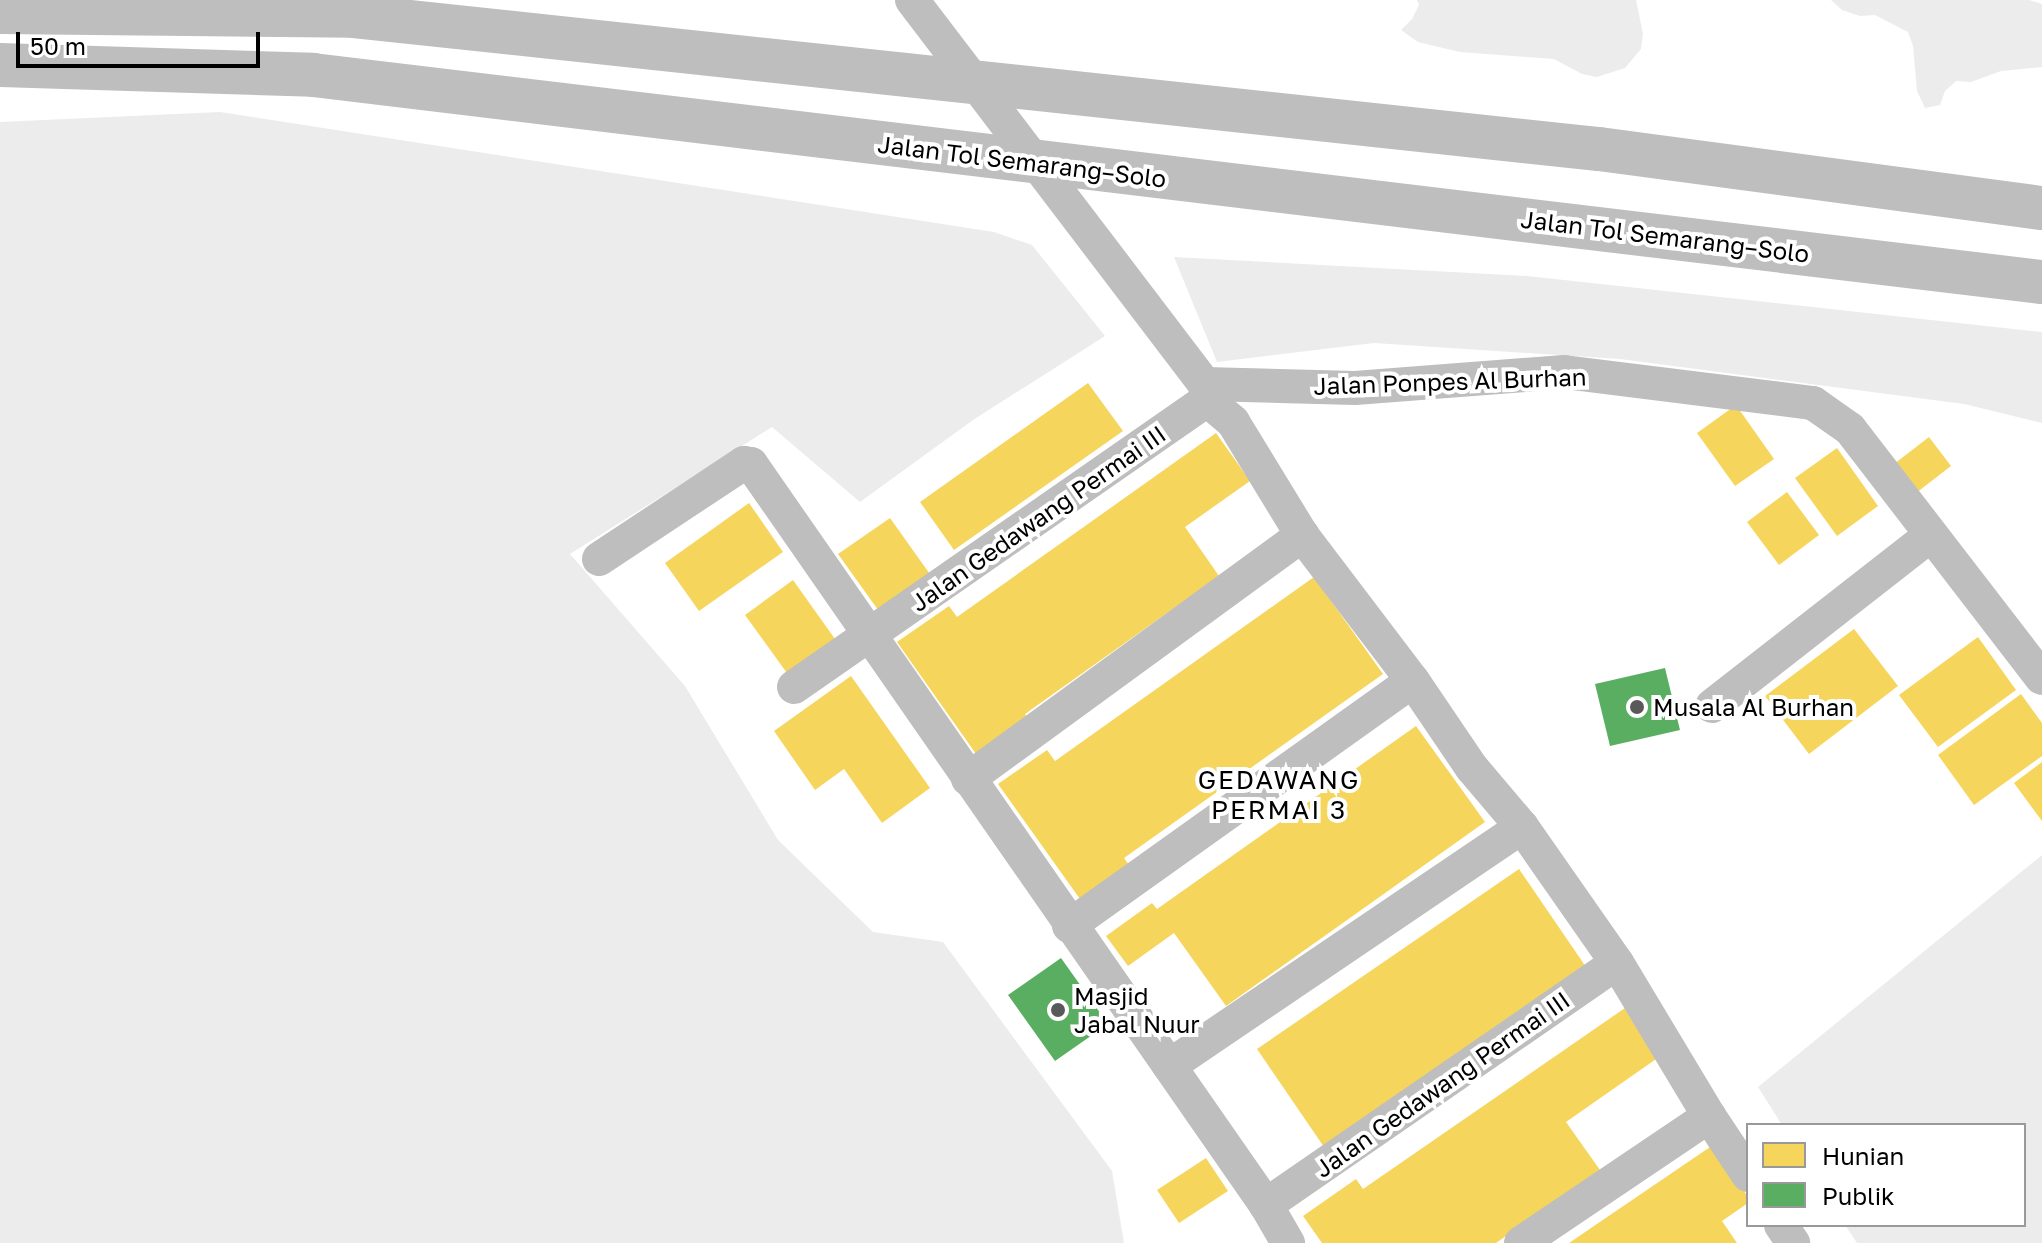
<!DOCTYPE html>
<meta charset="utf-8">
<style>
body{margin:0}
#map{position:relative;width:2042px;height:1243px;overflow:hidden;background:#fff;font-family:"Golos Text",sans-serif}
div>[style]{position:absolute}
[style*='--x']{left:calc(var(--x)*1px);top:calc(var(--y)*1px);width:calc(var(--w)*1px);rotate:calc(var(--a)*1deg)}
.green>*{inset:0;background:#ececec}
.homes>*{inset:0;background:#f6d55c}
.public>*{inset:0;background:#5aae61}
.minor>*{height:34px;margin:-17px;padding:0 17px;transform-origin:17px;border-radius:17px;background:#bebebe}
.motorway>*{height:44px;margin:-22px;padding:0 22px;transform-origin:22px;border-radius:22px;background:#bebebe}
.dots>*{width:22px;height:22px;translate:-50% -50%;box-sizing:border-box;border:4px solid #fff;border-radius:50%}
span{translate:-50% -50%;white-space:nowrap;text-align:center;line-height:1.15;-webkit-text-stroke:8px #fff;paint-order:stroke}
.street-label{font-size:24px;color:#000}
.poi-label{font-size:24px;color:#000}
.left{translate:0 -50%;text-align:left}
.neighbourhood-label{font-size:26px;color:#000;letter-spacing:2px}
.legend{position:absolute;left:1746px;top:1123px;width:280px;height:104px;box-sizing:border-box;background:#fff;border:2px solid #999;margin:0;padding:10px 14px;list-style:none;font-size:24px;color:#000}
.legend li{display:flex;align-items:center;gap:16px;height:40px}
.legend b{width:40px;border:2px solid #999}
.scale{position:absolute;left:16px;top:32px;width:244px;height:36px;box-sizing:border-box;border:4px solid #000;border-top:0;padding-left:10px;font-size:24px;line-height:28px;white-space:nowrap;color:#000;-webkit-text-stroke:6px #fff;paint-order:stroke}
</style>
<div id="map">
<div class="green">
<i style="clip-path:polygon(1417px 0,1636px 0,1643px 34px,1641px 49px,1625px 68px,1597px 77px,1582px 74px,1554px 59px,1460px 52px,1418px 42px,1401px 30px,1412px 19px,1419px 5px)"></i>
<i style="clip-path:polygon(1831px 0,2029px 0,2042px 4px,2042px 67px,2001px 71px,1971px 82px,1956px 81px,1945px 91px,1940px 105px,1925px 108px,1917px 91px,1913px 46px,1908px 32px,1875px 15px,1860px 16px,1842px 10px)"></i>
<i style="clip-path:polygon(220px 112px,994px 232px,1032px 245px,1105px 336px,973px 420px,860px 502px,772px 427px,570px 554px,685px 686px,778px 840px,873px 932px,943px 942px,1112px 1171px,1124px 1243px,0 1243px,0 122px)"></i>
<i style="clip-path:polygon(1174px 257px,1527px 276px,2042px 332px,2042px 423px,1964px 404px,1620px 359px,1374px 343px,1217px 362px)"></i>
<i style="clip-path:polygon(2042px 855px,2042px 1243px,1857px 1243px,1845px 1225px,2024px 1225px,2024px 1125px,1782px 1125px,1758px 1087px)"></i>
</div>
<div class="homes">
<i style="clip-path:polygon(1088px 383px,1123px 431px,954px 550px,920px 502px)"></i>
<i style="clip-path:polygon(1736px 405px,1774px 459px,1735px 486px,1697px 433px)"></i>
<i style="clip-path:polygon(1216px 433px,1250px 481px,1185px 527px,1219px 576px,1025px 714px,1033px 725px,981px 761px,897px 642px,949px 606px,957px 617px)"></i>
<i style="clip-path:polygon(1929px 437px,1951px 466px,1916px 493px,1894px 464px)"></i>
<i style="clip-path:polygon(1837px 448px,1878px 506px,1837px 536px,1795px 478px)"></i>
<i style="clip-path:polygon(1787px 492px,1819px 535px,1779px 565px,1747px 522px)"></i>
<i style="clip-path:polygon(749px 503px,783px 552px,699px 611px,665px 563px)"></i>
<i style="clip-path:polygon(890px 518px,932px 577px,881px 614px,838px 554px)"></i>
<i style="clip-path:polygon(1314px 577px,1383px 674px,1124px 858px,1129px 865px,1080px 899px,998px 784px,1047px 750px,1055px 761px)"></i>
<i style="clip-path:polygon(793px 580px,835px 639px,787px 673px,745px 615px)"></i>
<i style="clip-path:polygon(1854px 629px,1898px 686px,1809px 754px,1765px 696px)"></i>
<i style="clip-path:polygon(1978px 637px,2016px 690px,1938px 747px,1899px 695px)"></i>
<i style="clip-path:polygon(851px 676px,930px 788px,882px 823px,844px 769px,815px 790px,774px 731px)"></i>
<i style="clip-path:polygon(2021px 694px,2042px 723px,2042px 756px,1974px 805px,1938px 755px)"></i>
<i style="clip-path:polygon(1416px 726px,1485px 822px,1226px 1006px,1174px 933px,1128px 966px,1106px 936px,1152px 903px,1157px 909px)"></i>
<i style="clip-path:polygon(2042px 762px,2042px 821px,2014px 783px)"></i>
<i style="clip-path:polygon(1519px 869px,1586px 967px,1324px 1147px,1257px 1049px)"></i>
<i style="clip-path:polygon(1625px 1008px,1659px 1057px,1566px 1122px,1600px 1170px,1496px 1243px,1322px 1243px,1303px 1216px,1356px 1179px,1363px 1189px)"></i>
<i style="clip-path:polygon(1713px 1145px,1748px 1197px,1748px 1203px,1722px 1221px,1737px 1243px,1569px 1243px)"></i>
<i style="clip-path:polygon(1206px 1158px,1228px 1191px,1179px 1223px,1157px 1190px)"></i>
</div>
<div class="public">
<i style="clip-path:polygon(1665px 668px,1680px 730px,1610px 746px,1595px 684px)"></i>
<i style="clip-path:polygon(1061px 958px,1108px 1024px,1055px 1061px,1008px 995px)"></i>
</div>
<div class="minor">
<i style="--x:912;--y:0;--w:483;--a:52.7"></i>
<i style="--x:1205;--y:384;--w:16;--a:83"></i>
<i style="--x:1207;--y:400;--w:34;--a:40"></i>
<i style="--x:1233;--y:422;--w:132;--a:58.6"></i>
<i style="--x:1302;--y:535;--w:183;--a:52.8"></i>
<i style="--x:1413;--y:681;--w:105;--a:55.9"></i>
<i style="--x:1472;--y:768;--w:77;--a:49.7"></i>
<i style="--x:1522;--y:827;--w:426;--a:145.9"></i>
<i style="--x:1205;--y:384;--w:150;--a:1.5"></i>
<i style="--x:1355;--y:388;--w:210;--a:-4.4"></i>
<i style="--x:1564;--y:372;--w:251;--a:7.1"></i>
<i style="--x:1813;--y:403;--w:45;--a:35.1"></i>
<i style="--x:1850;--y:429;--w:314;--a:52.4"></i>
<i style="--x:599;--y:559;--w:174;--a:-33.5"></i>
<i style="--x:744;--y:463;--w:7;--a:8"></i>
<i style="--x:751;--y:464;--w:902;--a:55.2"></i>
<i style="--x:1266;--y:1205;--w:44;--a:59.9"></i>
<i style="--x:794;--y:687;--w:503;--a:-34.8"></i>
<i style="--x:1712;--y:706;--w:278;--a:-38"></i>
<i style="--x:968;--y:779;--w:414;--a:-36.1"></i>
<i style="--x:1069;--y:926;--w:422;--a:-35.5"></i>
<i style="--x:1709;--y:1116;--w:71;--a:56.5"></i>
<i style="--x:1266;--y:1205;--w:426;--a:-34.6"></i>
<i style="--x:1617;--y:963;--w:166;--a:-124.9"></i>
<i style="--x:1781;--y:1225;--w:22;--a:56"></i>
<i style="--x:1521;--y:1243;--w:227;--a:-34"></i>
<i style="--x:1709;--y:1116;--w:179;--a:-121"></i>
</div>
<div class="motorway">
<i style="--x:0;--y:12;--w:354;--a:0.6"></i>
<i style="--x:354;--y:16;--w:1252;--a:6.1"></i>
<i style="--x:1599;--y:149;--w:447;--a:7.6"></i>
<i style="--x:0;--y:65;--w:313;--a:1.8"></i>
<i style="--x:313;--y:75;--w:1741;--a:6.83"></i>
</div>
<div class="dots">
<i style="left:1637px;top:707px;background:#595959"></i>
<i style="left:1058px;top:1010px;background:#595959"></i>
</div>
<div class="street-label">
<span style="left:1022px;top:161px;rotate:7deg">Jalan Tol Semarang–Solo</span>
<span style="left:1665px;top:236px;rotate:7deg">Jalan Tol Semarang–Solo</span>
<span style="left:1450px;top:381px;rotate:-2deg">Jalan Ponpes Al Burhan</span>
<span style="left:1038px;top:518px;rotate:-35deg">Jalan Gedawang Permai III</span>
<span style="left:1442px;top:1084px;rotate:-35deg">Jalan Gedawang Permai III</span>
</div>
<div class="poi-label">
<span class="left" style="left:1653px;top:707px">Musala Al Burhan</span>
<span class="left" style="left:1074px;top:1010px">Masjid<br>Jabal Nuur</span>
</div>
<div class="neighbourhood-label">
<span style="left:1279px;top:795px">GEDAWANG<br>PERMAI 3</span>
</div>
<ul class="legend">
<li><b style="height:22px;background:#f6d55c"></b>Hunian</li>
<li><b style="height:22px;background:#5aae61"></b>Publik</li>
</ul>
<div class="scale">50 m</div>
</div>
